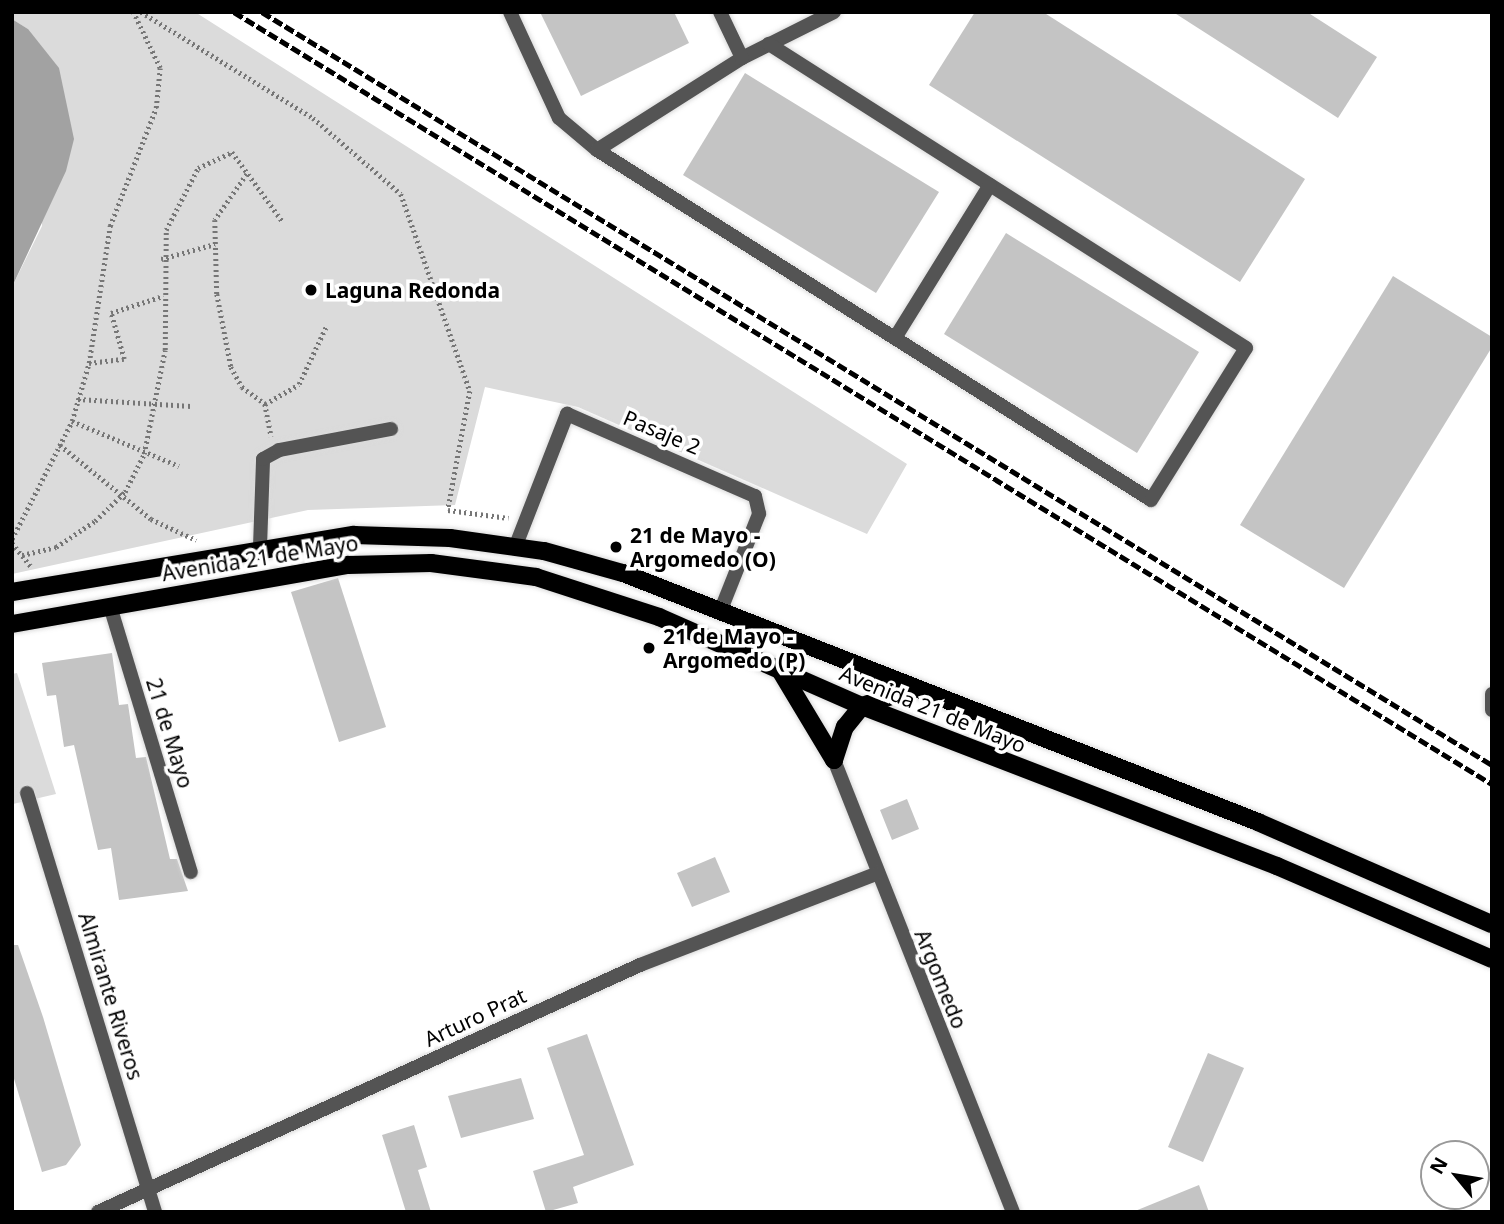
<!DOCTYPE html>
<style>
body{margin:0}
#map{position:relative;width:1504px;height:1224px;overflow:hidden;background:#fff;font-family:"Noto Sans",sans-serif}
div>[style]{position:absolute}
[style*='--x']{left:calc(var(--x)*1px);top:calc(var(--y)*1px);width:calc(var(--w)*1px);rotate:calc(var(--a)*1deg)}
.green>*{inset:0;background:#dbdbdb}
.water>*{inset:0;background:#a2a2a2}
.building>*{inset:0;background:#c4c4c4}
.path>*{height:4.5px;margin-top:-2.25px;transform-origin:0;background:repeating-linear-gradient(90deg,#767676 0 2px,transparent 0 5.5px)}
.roads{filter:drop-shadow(0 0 2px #dbdbdb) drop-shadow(0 0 2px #dbdbdb)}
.service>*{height:14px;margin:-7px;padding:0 7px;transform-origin:7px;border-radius:7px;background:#545454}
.minor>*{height:14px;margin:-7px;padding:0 7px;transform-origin:7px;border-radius:7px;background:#545454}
.primary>*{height:18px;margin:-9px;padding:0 9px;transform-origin:9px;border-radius:9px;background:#000}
.rail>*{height:5px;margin-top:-2.5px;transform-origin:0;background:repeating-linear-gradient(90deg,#000 0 10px,transparent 0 13.5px)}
.dots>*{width:19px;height:19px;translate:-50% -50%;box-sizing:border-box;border:4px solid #fff;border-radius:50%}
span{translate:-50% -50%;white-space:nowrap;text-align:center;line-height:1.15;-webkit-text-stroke:7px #fff;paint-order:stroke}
.poi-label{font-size:21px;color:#000;font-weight:700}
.left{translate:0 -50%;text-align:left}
.street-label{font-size:21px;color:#000}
.frame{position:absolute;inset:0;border:14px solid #000;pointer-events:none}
.north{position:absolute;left:1420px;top:1140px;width:70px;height:70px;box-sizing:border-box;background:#fff;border:2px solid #999;border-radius:50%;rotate:300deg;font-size:19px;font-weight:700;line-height:28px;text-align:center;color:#000}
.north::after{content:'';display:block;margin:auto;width:24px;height:32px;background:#000;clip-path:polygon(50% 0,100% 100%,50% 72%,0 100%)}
</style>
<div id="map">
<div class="green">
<i style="clip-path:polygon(12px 12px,195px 12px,907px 464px,867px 534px,578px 407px,485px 387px,455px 505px,308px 510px,12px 574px,12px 287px,42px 226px,28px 29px,12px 19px)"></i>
<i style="clip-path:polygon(17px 673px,56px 794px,13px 804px,12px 674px)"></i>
</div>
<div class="water">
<i style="clip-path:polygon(12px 19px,28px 29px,59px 68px,74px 139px,66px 171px,12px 287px)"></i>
</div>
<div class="building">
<i style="clip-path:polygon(540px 12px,674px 12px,689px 43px,581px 96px)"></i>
<i style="clip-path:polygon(975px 12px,1043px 12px,1305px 179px,1240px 282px,929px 85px)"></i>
<i style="clip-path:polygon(1173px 12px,1307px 12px,1377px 57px,1338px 118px)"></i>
<i style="clip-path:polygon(745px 73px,939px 192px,876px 293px,683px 175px)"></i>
<i style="clip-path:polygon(1006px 233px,1199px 352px,1137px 453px,944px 334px)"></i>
<i style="clip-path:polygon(1393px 276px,1492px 337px,1492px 347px,1344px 588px,1240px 525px)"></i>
<i style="clip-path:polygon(338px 578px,386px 727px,339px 742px,291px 592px)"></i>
<i style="clip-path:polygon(112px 653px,119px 705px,128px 704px,136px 758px,146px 757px,170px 859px,177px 859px,188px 891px,119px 900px,111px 848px,98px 850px,74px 745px,64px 747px,56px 695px,47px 696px,42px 663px)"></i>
<i style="clip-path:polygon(907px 799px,919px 829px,892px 840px,880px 810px)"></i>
<i style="clip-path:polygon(715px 857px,730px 892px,692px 907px,677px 873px)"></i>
<i style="clip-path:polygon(12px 945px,18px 945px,43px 1017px,81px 1145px,66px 1165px,42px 1172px,12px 1072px)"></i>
<i style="clip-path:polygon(587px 1034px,634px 1165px,573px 1187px,578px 1203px,546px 1212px,533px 1171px,584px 1155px,547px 1048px)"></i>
<i style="clip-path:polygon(1208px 1053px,1244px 1068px,1203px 1162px,1168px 1147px)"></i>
<i style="clip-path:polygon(521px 1078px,534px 1119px,461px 1138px,448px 1096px)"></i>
<i style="clip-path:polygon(414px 1125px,427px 1167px,418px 1170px,431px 1212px,406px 1212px,382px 1135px)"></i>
<i style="clip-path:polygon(1199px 1185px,1209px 1212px,1135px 1212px,1135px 1211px)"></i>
</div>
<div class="path">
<i style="--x:141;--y:12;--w:202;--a:31.6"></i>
<i style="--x:313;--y:118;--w:116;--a:40.8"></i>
<i style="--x:401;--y:194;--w:209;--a:70.7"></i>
<i style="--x:470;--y:391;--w:121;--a:100.5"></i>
<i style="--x:448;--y:510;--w:61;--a:7.6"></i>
<i style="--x:247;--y:174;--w:56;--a:124.8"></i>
<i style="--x:215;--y:220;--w:74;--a:88.5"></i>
<i style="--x:217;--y:294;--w:74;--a:79.1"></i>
<i style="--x:231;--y:367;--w:23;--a:61"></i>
<i style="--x:242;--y:387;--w:29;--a:36"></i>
<i style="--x:265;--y:404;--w:33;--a:79"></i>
<i style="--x:161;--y:259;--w:56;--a:-15.5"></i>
<i style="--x:89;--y:363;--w:35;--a:-7"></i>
<i style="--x:124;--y:359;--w:48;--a:-105.8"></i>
<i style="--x:111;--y:313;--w:55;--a:-18.1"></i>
<i style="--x:78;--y:399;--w:113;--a:3.5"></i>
<i style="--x:265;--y:404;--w:39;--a:-30"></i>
<i style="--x:299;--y:384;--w:63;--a:-64.7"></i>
<i style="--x:72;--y:421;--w:116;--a:22.8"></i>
<i style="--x:60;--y:445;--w:117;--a:39.1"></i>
<i style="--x:151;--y:519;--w:50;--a:25"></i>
<i style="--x:12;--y:539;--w:132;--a:-63"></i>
<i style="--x:72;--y:421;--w:60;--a:-73.7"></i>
<i style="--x:89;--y:363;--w:139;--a:-81.3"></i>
<i style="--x:110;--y:226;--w:127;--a:-68.7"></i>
<i style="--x:156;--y:108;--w:40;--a:-84.3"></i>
<i style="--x:160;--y:68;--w:62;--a:-115.7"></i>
<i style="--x:12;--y:543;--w:32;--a:51"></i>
<i style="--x:22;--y:555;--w:35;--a:-13"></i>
<i style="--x:56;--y:547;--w:47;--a:-33.7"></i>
<i style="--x:95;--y:521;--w:42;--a:-44"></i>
<i style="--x:125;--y:492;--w:42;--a:-63.4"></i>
<i style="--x:144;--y:454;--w:106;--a:-78.6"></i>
<i style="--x:165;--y:350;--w:120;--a:-89.5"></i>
<i style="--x:166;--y:230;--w:70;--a:-62.7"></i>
<i style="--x:198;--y:168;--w:38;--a:-25"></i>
<i style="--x:232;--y:152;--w:87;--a:53.9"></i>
</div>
<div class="roads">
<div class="service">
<i style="--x:510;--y:12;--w:117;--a:65.2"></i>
<i style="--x:559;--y:118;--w:50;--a:40.1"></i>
<i style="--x:597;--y:150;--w:172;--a:-32.4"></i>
<i style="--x:742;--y:58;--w:103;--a:-26.6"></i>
<i style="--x:720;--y:12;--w:51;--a:64.4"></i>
<i style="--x:597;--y:150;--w:655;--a:32.28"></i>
<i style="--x:1151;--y:500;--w:179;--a:-58"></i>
<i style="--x:1246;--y:348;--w:566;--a:-147.49"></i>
<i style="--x:895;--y:338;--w:180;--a:-58.2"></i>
<i style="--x:260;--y:547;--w:88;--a:-88"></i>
<i style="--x:263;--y:459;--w:18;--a:-29"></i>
<i style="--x:279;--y:450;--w:114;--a:-10.6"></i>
</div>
<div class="minor">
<i style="--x:516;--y:545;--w:141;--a:-68.7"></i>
<i style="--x:567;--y:414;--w:205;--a:23.6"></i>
<i style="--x:755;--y:496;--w:18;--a:77"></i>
<i style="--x:759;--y:514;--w:105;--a:111.7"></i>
<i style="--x:110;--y:606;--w:278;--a:73.1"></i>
<i style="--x:1492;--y:694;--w:16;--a:90"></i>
<i style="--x:834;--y:760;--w:486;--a:68.4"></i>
<i style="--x:27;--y:793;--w:438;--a:73"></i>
<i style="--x:98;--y:1212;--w:596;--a:-24.5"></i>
<i style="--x:640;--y:965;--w:253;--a:-21.1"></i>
</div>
<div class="primary">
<i style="--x:12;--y:592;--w:347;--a:-9.5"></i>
<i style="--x:354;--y:535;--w:96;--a:1.8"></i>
<i style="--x:450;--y:538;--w:95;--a:7.9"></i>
<i style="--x:544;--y:551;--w:82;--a:15.6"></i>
<i style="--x:623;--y:573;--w:682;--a:21.41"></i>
<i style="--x:1258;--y:822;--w:255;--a:23.6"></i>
<i style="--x:12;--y:624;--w:341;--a:-10"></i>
<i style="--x:348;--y:565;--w:83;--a:-1.4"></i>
<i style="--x:431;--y:563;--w:106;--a:7.6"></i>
<i style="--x:536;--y:577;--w:129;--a:18"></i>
<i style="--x:659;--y:617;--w:222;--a:23.7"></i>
<i style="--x:862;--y:706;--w:445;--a:21.1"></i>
<i style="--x:1277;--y:866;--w:234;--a:23.4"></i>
<i style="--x:780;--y:670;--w:105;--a:59"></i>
<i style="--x:834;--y:760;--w:35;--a:-72"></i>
<i style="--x:845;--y:727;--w:27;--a:-51"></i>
<i style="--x:862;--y:706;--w:53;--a:-18.8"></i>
</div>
</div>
<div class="rail">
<i style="--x:234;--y:12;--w:1476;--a:31.54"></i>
<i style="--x:262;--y:12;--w:1442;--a:31.47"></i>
</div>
<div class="dots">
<i style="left:311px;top:290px;background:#000"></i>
<i style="left:616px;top:547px;background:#000"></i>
<i style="left:649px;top:648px;background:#000"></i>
</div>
<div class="poi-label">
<span class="left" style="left:325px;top:290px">Laguna Redonda</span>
<span class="left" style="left:630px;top:547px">21 de Mayo -<br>Argomedo (O)</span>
<span class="left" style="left:663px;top:648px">21 de Mayo -<br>Argomedo (P)</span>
</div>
<div class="street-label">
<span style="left:662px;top:432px;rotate:23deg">Pasaje 2</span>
<span style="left:260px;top:558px;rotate:-9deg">Avenida 21 de Mayo</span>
<span style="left:933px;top:709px;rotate:22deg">Avenida 21 de Mayo</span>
<span style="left:170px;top:733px;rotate:73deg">21 de Mayo</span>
<span style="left:941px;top:979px;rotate:68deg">Argomedo</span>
<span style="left:111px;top:996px;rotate:73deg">Almirante Riveros</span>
<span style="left:475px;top:1017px;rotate:-25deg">Arturo Prat</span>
</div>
<div class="frame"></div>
<div class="north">N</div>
</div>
